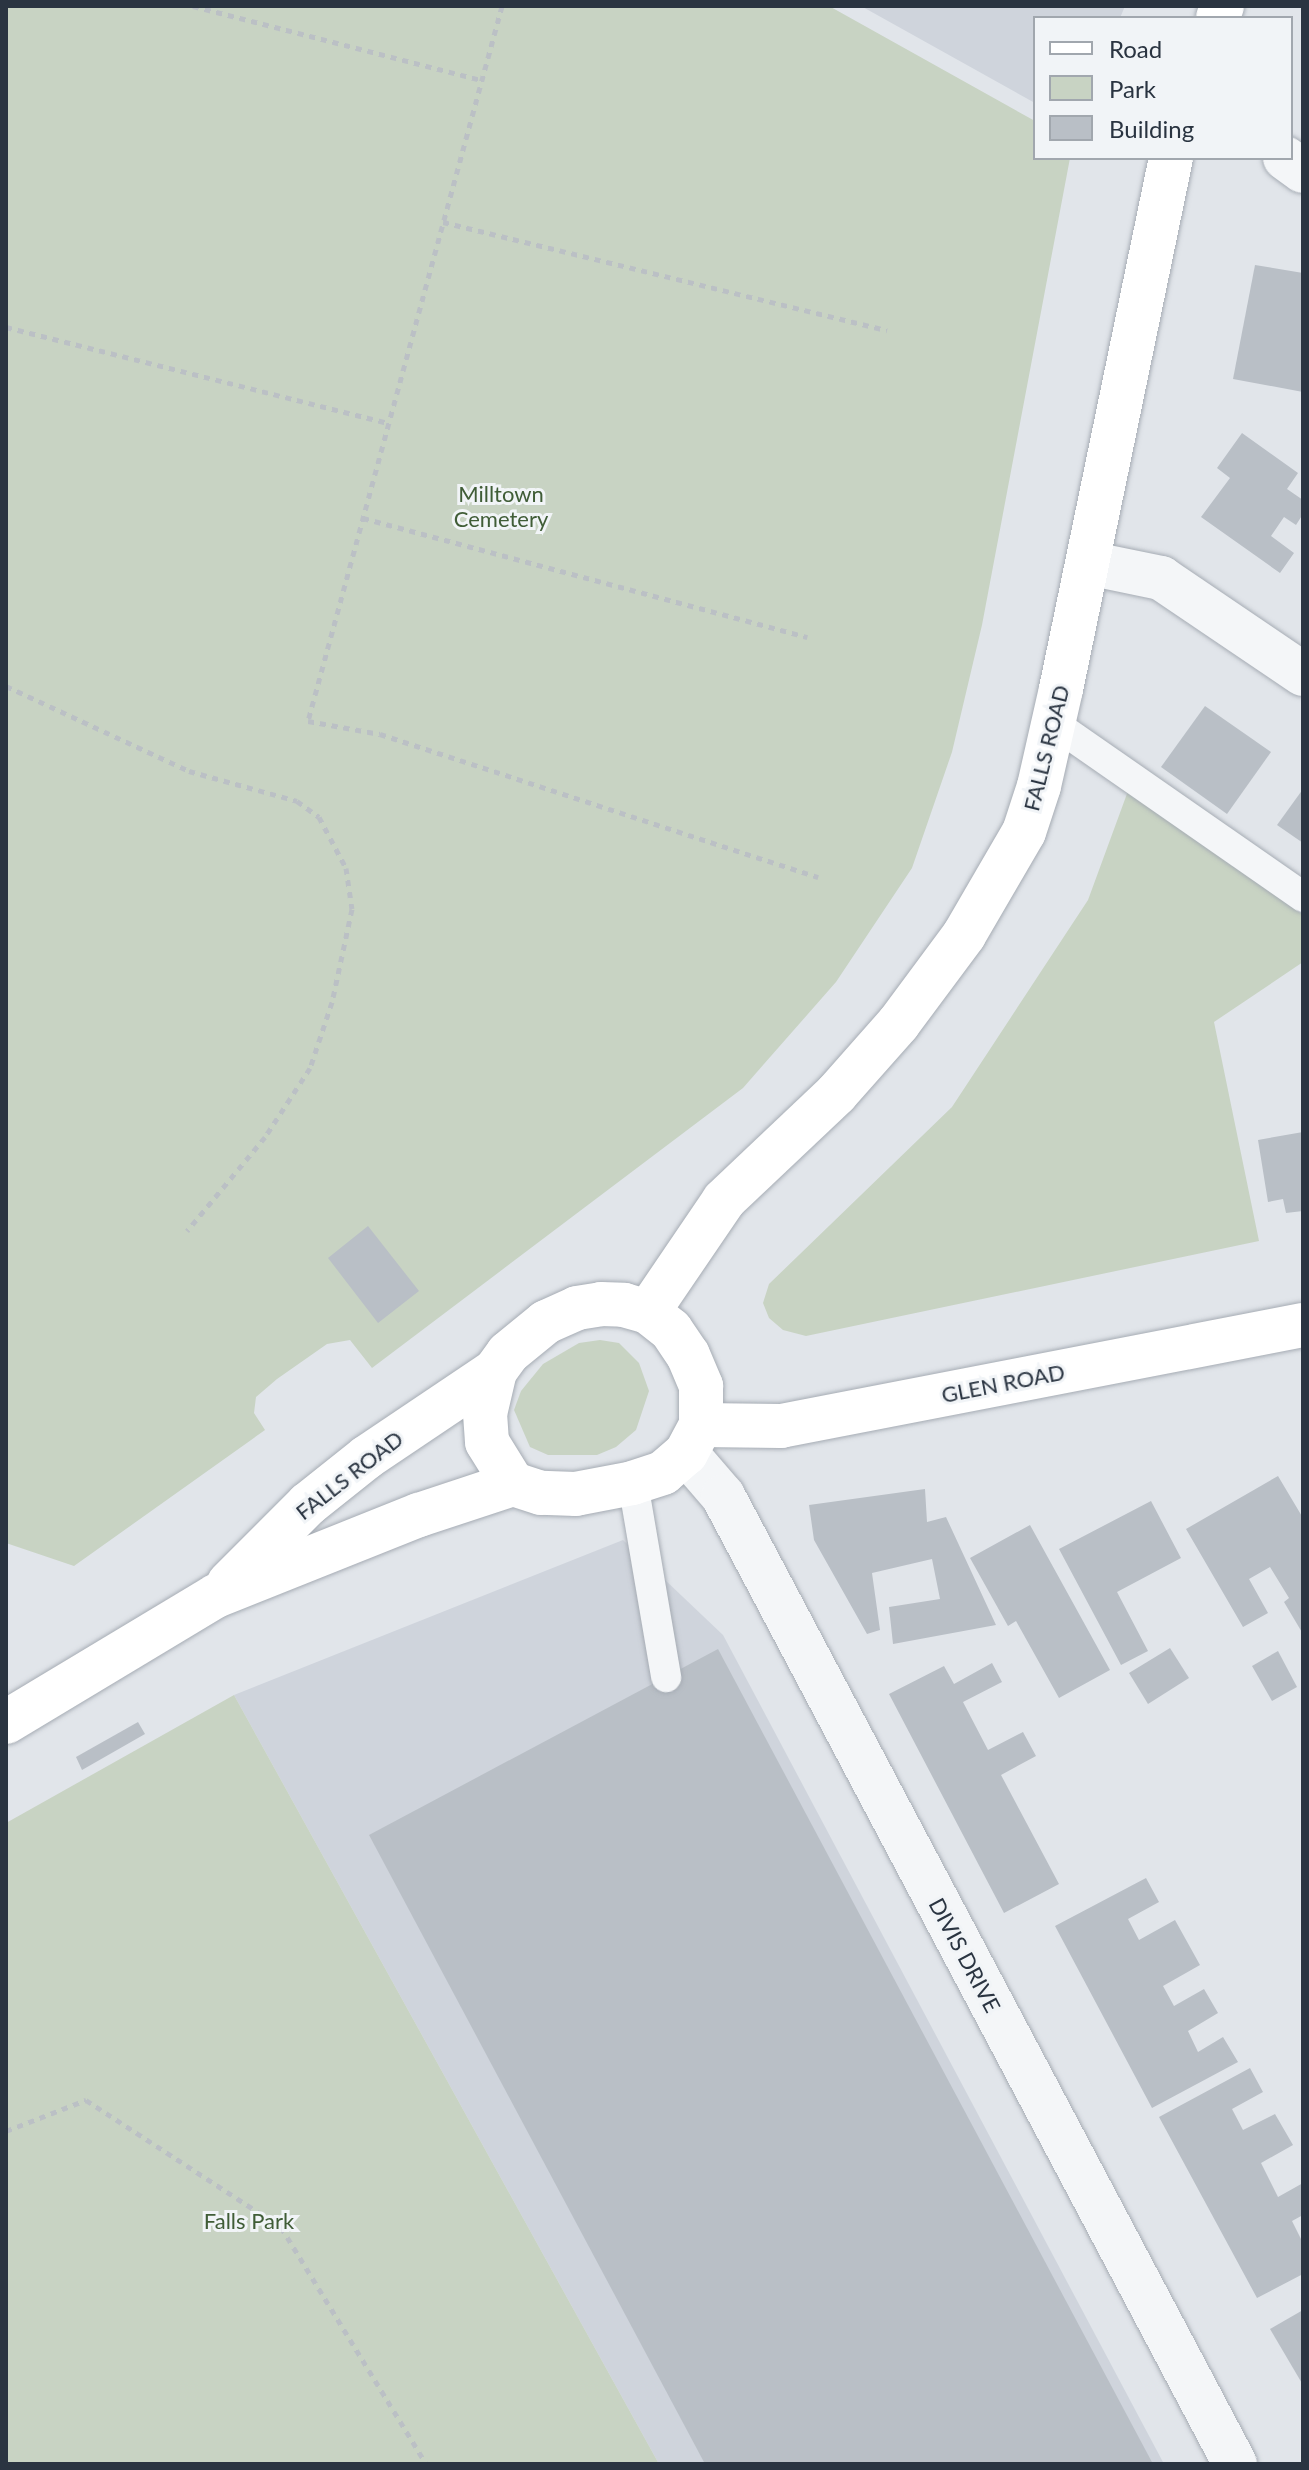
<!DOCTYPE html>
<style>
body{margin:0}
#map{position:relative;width:1309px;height:2470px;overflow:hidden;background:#e1e5ea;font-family:Lato,sans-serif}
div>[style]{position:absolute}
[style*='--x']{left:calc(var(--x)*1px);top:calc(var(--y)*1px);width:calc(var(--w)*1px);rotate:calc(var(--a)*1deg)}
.built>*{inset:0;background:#cfd4dc}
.green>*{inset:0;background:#c8d3c3}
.building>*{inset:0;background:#b9bfc6}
.path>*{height:5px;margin-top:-2.5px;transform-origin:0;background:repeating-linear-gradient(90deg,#bbc0c5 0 6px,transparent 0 12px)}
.roads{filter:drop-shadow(0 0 2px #a6acb4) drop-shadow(0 0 2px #a6acb4)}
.lane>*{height:30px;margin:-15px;padding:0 15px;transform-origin:15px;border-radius:15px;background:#f4f6f8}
.street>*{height:44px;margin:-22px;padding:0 22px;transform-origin:22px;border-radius:22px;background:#f4f6f8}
.secondary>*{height:44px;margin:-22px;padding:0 22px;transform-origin:22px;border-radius:22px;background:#fff}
.primary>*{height:44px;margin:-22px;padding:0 22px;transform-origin:22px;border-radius:22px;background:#fff}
span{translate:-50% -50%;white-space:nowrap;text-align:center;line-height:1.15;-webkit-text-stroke:6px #f1f4f7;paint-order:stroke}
.park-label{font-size:22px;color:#405d37}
.street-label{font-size:22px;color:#2a3441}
.frame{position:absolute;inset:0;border:8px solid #2a3441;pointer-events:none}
.legend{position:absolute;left:1033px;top:16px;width:260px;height:144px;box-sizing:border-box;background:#f1f4f7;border:2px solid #a1a7ae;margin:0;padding:10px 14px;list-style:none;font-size:24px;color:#2a3441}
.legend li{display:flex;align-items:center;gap:16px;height:40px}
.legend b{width:40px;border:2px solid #a1a7ae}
</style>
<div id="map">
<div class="built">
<i style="clip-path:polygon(861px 6px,1125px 6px,1120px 18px,1035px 18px,1035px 103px)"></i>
<i style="clip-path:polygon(623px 1540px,723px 1635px,1164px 2464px,659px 2464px,234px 1695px)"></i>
</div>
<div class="green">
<i style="clip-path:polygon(6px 6px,829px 6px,1035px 121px,1035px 158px,1070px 158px,982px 625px,952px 752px,912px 868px,836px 982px,743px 1088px,372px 1368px,350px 1340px,327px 1344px,277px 1379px,256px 1397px,254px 1413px,265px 1430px,74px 1566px,6px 1543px)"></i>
<i style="clip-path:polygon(1128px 791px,1303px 915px,1303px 962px,1214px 1022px,1259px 1241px,806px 1336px,783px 1330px,769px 1318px,763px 1303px,769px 1284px,952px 1107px,1088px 900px)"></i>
<i style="clip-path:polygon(600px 1340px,619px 1343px,639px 1363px,649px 1391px,636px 1430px,616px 1447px,597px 1455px,548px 1455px,530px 1447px,514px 1410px,521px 1391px,543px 1364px,579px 1343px)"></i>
<i style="clip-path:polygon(234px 1695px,659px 2464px,6px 2464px,6px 1823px)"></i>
</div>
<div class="building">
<i style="clip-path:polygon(1255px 265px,1303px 273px,1303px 392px,1233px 379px)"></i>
<i style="clip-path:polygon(1242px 433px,1298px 473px,1287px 489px,1303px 500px,1303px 514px,1296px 525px,1284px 517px,1271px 536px,1294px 553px,1280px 573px,1201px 517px,1230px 478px,1217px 468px)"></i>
<i style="clip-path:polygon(1205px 706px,1271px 752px,1227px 814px,1161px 767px)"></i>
<i style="clip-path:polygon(1303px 789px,1303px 843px,1277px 825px)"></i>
<i style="clip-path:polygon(1303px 1132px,1303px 1211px,1286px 1213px,1283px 1199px,1268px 1202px,1258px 1140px)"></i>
<i style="clip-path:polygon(368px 1226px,419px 1291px,378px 1323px,328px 1258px)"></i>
<i style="clip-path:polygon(1278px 1476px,1303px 1518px,1303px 1634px,1284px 1602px,1289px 1598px,1270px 1567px,1249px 1579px,1268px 1613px,1243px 1627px,1186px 1529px)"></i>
<i style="clip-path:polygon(925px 1489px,927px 1522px,946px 1517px,996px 1625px,893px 1644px,889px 1607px,940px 1599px,932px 1559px,872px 1573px,880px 1630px,867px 1634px,814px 1540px,809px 1505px)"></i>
<i style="clip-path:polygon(1151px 1501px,1181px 1558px,1117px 1592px,1148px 1651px,1121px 1665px,1059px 1549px)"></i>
<i style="clip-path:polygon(1030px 1525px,1110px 1670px,1059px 1698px,1016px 1621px,1008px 1626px,970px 1558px)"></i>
<i style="clip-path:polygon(1170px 1648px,1189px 1678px,1148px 1704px,1129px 1673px)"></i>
<i style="clip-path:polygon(718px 1649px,1153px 2464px,705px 2464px,369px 1835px)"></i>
<i style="clip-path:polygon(1278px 1651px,1297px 1687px,1272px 1701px,1252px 1666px)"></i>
<i style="clip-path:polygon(992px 1663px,1002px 1682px,963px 1702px,988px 1750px,1023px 1732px,1036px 1756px,1001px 1775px,1059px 1884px,1004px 1913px,889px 1694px,944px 1666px,954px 1684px)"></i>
<i style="clip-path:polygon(138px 1722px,145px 1734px,82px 1770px,76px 1757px)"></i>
<i style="clip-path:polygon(1146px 1878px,1159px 1902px,1128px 1919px,1139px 1940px,1175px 1920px,1200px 1965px,1163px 1986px,1174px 2006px,1204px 1989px,1218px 2013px,1188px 2031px,1198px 2052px,1223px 2037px,1238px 2062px,1152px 2108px,1055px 1926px)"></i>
<i style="clip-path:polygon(1250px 2068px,1263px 2092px,1232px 2109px,1243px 2130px,1275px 2114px,1293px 2145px,1261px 2163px,1278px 2197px,1303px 2183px,1303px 2215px,1292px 2221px,1303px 2243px,1303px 2274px,1257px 2298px,1159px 2117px)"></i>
<i style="clip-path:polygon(1303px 2310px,1303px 2385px,1270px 2329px)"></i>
</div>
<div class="path">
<i style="--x:193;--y:6;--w:297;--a:14.4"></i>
<i style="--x:502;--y:6;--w:741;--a:105.18"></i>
<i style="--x:308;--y:721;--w:73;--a:10.2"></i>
<i style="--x:380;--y:734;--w:461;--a:18.1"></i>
<i style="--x:443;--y:222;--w:457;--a:13.7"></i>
<i style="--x:6;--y:327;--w:395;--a:14.1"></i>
<i style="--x:363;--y:518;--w:460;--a:15"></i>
<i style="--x:6;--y:686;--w:202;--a:24.9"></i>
<i style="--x:189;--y:771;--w:112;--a:15.5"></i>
<i style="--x:297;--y:801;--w:27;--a:36"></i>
<i style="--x:319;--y:817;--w:58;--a:62.1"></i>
<i style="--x:346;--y:868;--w:41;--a:81.7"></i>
<i style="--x:352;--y:909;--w:95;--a:102.1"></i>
<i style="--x:332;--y:1002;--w:70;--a:108.4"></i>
<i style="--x:310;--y:1068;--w:82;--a:123.1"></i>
<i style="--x:265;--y:1137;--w:122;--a:129.7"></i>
<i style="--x:6;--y:2131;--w:86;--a:-21.2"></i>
<i style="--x:86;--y:2100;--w:233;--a:33.1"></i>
<i style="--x:281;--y:2227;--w:278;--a:58.5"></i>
</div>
<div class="roads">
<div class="lane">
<i style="--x:1053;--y:723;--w:305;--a:34.8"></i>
<i style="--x:633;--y:1483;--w:197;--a:80.3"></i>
</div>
<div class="street">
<i style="--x:1285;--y:158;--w:22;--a:36"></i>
<i style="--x:1088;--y:563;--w:75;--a:11.6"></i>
<i style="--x:1161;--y:578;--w:171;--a:34.1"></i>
<i style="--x:686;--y:1453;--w:57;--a:49.3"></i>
<i style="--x:723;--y:1496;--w:1095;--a:62.12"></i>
</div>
<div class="secondary">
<i style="--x:1218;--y:18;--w:13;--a:-72"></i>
<i style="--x:648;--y:1312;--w:135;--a:-55.8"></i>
<i style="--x:724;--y:1200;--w:154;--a:-43.4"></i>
<i style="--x:836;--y:1094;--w:94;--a:-48.5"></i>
<i style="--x:898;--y:1024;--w:111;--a:-53.4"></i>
<i style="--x:964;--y:935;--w:119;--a:-59.8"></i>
<i style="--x:1024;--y:832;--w:48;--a:-71.9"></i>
<i style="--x:1039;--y:786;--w:99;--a:-77.2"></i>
<i style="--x:1061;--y:689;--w:542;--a:-78.3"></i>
</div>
<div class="primary">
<i style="--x:601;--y:1304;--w:23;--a:2"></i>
<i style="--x:624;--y:1305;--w:25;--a:16"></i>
<i style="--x:648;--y:1312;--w:29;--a:38"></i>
<i style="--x:671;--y:1330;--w:30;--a:56"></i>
<i style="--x:688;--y:1355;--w:34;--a:67"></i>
<i style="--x:701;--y:1386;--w:39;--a:90"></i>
<i style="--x:701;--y:1425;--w:32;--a:118"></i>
<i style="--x:686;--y:1453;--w:30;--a:139"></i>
<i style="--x:663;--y:1473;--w:32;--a:162"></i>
<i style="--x:633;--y:1483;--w:58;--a:169.1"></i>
<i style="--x:576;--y:1494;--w:35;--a:-178"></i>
<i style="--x:541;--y:1493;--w:29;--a:-162"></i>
<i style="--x:513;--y:1484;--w:49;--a:-121.8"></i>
<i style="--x:487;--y:1442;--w:28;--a:-94"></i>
<i style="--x:485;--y:1414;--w:44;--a:-76.9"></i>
<i style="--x:495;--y:1371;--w:22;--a:-54"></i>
<i style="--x:508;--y:1353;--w:49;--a:-39.2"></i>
<i style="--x:546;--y:1322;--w:34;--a:-24"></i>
<i style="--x:577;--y:1308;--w:24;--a:-9"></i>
<i style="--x:701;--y:1425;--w:80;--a:0.7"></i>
<i style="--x:781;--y:1426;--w:532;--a:-10.95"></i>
<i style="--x:229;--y:1583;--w:112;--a:-45"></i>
<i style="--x:308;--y:1504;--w:75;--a:-38.5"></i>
<i style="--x:367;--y:1457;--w:154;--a:-33.9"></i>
<i style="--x:6;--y:1722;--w:245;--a:-31"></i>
<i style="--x:216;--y:1596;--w:219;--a:-21.8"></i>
<i style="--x:419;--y:1515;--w:99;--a:-18.3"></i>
</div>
</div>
<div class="park-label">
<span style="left:501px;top:506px">Milltown<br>Cemetery</span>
<span style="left:249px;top:2221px">Falls Park</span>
</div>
<div class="street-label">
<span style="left:1046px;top:748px;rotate:-76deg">FALLS ROAD</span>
<span style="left:1003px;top:1383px;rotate:-11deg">GLEN ROAD</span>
<span style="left:349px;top:1475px;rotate:-38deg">FALLS ROAD</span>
<span style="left:965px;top:1955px;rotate:62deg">DIVIS DRIVE</span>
</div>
<div class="frame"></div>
<ul class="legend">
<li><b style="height:10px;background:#fff"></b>Road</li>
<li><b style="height:22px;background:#c8d3c3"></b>Park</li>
<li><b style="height:22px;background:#b9bfc6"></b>Building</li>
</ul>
</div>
